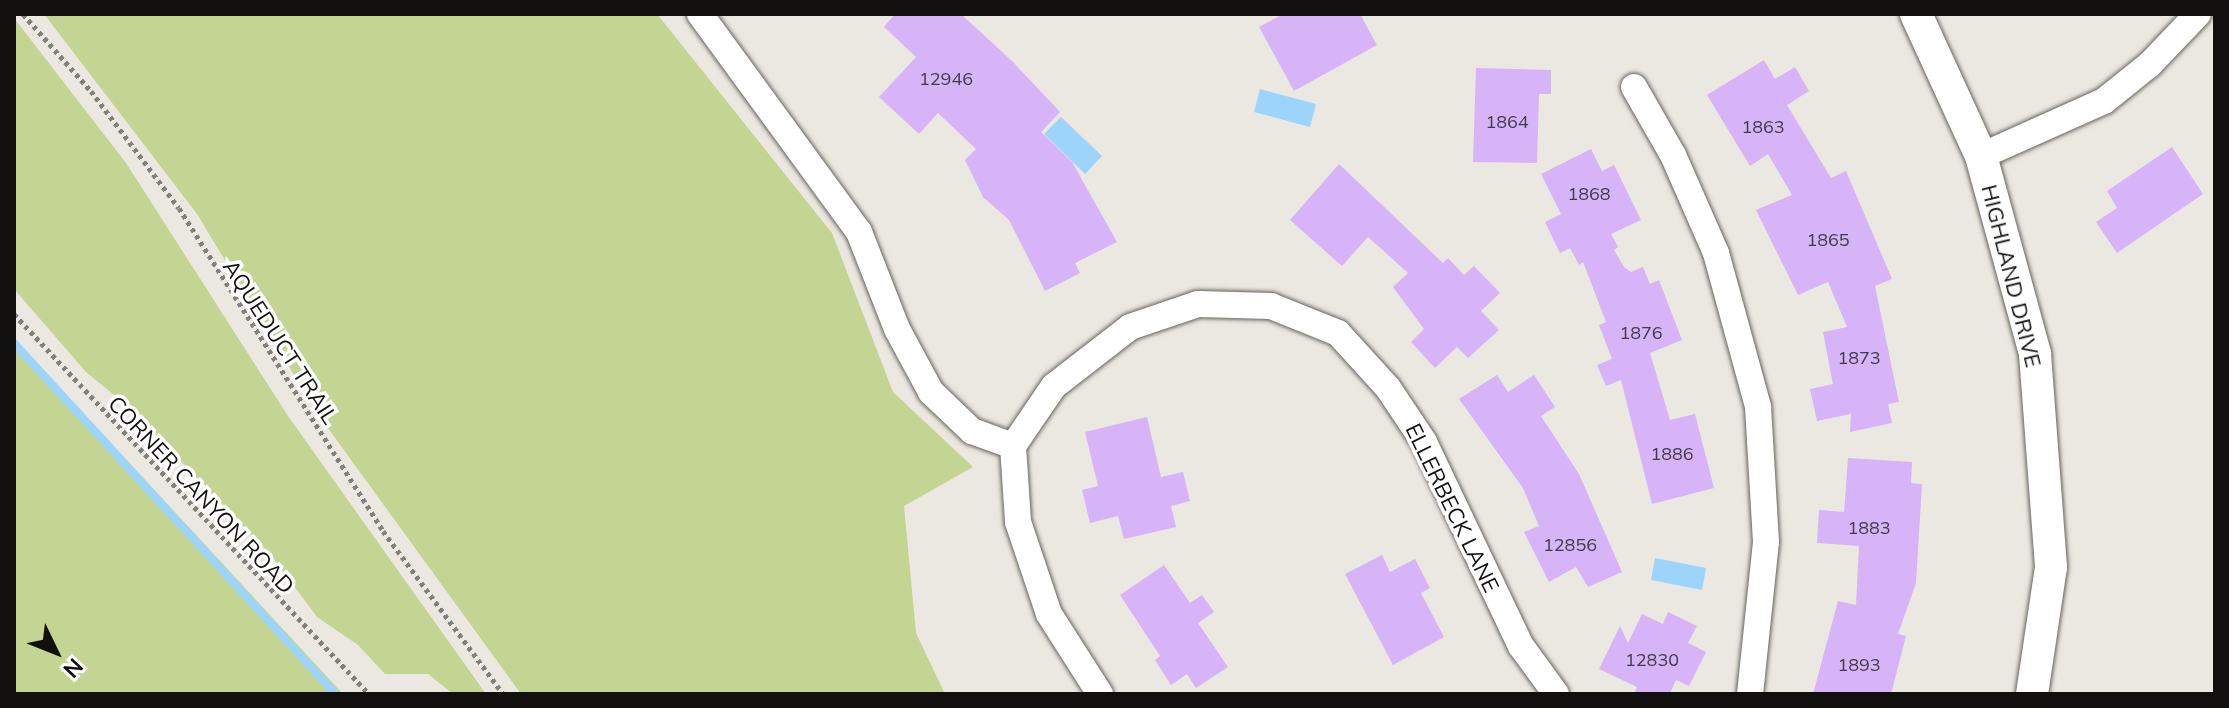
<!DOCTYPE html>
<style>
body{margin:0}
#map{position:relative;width:2229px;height:708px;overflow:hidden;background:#ebe8e1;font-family:Mulish,sans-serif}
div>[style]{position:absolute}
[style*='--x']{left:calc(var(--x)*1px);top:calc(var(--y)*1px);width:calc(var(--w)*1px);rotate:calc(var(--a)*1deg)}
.green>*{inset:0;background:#c4d492}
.water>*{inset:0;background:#9dd4fc}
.stream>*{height:8px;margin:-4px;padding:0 4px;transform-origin:4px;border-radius:4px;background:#9dd4fc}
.building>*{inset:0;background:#d6b4f7}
.path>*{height:5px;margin-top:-2.5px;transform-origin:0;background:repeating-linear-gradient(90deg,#82807b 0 4px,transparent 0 8px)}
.roads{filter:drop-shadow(0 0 2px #67645e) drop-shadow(0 0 2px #67645e)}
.minor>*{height:26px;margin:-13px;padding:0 13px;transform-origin:13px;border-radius:13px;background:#fff}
.tertiary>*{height:32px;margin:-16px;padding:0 16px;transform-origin:16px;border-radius:16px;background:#fff}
span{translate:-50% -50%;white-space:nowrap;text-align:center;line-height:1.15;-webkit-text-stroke:7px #fff;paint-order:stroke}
.number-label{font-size:18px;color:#433948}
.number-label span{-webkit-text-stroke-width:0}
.street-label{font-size:22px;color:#12100e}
.frame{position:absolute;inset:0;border:16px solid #12100e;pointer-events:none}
.north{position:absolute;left:16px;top:612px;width:80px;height:80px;-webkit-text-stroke:6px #fff;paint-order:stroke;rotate:133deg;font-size:22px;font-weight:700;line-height:32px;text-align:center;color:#12100e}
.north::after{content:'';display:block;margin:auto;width:28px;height:36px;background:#12100e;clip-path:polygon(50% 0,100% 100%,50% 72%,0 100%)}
</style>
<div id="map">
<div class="green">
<i style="clip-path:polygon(44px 14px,657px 14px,832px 233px,893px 392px,973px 467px,904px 506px,916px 633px,945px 694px,521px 694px,317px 413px,197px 214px)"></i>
<i style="clip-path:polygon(14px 18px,126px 163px,288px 416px,486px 694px,453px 694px,428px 674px,385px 674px,358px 645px,317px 617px,270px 554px,130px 408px,86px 372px,14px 289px)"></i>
<i style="clip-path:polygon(14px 338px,343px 694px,14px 694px)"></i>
</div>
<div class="water">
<i style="clip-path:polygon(1260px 89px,1316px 104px,1310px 127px,1254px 112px)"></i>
<i style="clip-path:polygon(1061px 117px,1102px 156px,1085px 174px,1044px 134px)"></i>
<i style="clip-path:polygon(1655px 558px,1706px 568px,1702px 590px,1651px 580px)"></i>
</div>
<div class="stream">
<i style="--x:14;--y:343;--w:476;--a:47.5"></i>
</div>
<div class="building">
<i style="clip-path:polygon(895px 14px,961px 14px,1013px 62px,1060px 112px,1041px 132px,1072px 162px,1117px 242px,1075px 263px,1080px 273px,1045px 291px,1009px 220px,983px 197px,965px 160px,976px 149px,938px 113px,919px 134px,879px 97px,916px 57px,884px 27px)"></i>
<i style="clip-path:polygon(1283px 14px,1360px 14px,1377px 45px,1294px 91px,1259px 27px)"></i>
<i style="clip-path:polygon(1764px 60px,1775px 79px,1795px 67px,1809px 91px,1787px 105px,1831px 178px,1846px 171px,1892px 279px,1875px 286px,1899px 402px,1888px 404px,1892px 423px,1850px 432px,1851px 414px,1817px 421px,1810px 389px,1833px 384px,1823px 332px,1847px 327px,1828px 282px,1798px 295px,1756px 210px,1792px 195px,1768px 154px,1750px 166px,1707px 95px)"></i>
<i style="clip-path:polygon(1476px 68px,1551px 70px,1551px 94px,1539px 94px,1537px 163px,1473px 162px)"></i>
<i style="clip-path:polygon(2172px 147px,2203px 194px,2117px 253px,2096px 222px,2117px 208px,2107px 191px)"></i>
<i style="clip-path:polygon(1591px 149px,1602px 171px,1614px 165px,1641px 220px,1611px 234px,1618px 247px,1614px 250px,1624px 267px,1631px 272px,1643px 267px,1650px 284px,1659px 280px,1682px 340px,1650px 353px,1670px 420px,1695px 414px,1714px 488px,1652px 504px,1621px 380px,1606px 386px,1597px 365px,1612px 359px,1599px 325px,1606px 322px,1583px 262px,1579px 265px,1570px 248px,1560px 253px,1545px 222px,1561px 214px,1541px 174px)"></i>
<i style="clip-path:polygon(1339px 164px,1443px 263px,1448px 258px,1464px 275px,1474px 266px,1500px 293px,1481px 311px,1499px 330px,1468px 358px,1457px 347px,1435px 368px,1411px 342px,1424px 329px,1393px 287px,1408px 273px,1368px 237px,1342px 266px,1290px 220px)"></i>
<i style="clip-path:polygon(1497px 375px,1508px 392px,1534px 375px,1555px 407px,1541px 416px,1579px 474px,1622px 572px,1588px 587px,1576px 567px,1549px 582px,1524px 532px,1539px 526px,1523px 488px,1459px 399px)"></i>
<i style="clip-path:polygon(1147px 417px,1161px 477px,1183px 472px,1190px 501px,1171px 506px,1176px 527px,1124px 539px,1118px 516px,1090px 523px,1082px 490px,1098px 486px,1085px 432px)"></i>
<i style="clip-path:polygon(1848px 458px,1912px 462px,1911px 483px,1922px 484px,1916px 583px,1898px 634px,1906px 636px,1891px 694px,1813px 694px,1838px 601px,1856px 605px,1859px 546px,1817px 543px,1819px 510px,1844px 512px)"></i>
<i style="clip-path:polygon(1382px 555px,1390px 572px,1415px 559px,1430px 588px,1421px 593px,1444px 637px,1393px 665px,1345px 574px)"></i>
<i style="clip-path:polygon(1164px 565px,1190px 603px,1202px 595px,1214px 612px,1198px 623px,1228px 667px,1196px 688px,1187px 674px,1171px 685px,1155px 660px,1160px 656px,1120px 595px)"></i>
<i style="clip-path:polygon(1668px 612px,1697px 626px,1688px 643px,1706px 652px,1689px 686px,1676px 680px,1670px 694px,1634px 694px,1637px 687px,1599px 669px,1620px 626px,1628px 643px,1642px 614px,1663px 624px)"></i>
</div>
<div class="path">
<i style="--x:23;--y:14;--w:103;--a:48.6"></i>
<i style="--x:91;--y:91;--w:146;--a:53.1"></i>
<i style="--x:179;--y:208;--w:382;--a:57.7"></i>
<i style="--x:383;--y:531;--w:202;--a:53.6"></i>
<i style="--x:14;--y:314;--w:520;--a:46.95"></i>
</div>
<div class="roads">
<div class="minor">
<i style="--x:700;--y:14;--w:270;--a:53.9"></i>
<i style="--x:859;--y:232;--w:104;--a:68.6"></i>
<i style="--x:897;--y:329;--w:72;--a:61.6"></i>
<i style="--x:931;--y:392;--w:57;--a:43.6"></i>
<i style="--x:972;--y:431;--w:44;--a:20.1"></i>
<i style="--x:1634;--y:87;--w:78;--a:60.2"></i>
<i style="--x:1673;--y:155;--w:107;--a:66.3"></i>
<i style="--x:1716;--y:253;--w:160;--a:74.7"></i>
<i style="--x:1758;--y:407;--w:135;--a:86.6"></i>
<i style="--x:1766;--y:542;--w:153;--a:96"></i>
<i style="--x:1981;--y:156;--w:135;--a:-24.1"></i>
<i style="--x:2104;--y:101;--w:59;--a:-38.8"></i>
<i style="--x:2150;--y:64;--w:69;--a:-46.2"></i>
<i style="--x:1013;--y:446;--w:73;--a:-55.7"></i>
<i style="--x:1054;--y:386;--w:96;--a:-37.8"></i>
<i style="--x:1130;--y:327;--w:72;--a:-18.7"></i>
<i style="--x:1198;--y:304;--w:73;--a:1.6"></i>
<i style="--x:1271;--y:306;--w:72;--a:21.9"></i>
<i style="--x:1338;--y:333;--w:74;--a:47.7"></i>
<i style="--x:1388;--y:388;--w:65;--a:56.3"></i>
<i style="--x:1424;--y:442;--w:226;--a:64.6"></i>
<i style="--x:1521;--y:646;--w:59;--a:53.9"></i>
<i style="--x:1013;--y:446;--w:76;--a:86.2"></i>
<i style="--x:1018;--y:522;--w:97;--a:71.4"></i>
<i style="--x:1049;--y:614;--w:95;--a:57.5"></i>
</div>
<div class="tertiary">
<i style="--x:1916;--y:14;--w:156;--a:65.4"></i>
<i style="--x:1981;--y:156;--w:205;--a:74.7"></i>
<i style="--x:2035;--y:354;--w:214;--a:85.7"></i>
<i style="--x:2051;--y:567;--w:128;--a:98.5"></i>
</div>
</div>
<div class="number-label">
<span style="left:946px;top:79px">12946</span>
<span style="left:1507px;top:122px">1864</span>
<span style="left:1763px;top:127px">1863</span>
<span style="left:1589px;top:194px">1868</span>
<span style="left:1828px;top:240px">1865</span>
<span style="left:1641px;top:333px">1876</span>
<span style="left:1859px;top:358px">1873</span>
<span style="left:1672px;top:454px">1886</span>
<span style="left:1869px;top:528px">1883</span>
<span style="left:1570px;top:545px">12856</span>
<span style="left:1652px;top:660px">12830</span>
<span style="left:1859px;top:665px">1893</span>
</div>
<div class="street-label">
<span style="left:2011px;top:276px;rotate:76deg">HIGHLAND DRIVE</span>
<span style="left:280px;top:342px;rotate:57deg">AQUEDUCT TRAIL</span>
<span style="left:201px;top:495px;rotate:47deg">CORNER CANYON ROAD</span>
<span style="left:1452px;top:508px;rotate:64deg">ELLERBECK LANE</span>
</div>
<div class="frame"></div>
<div class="north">N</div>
</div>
